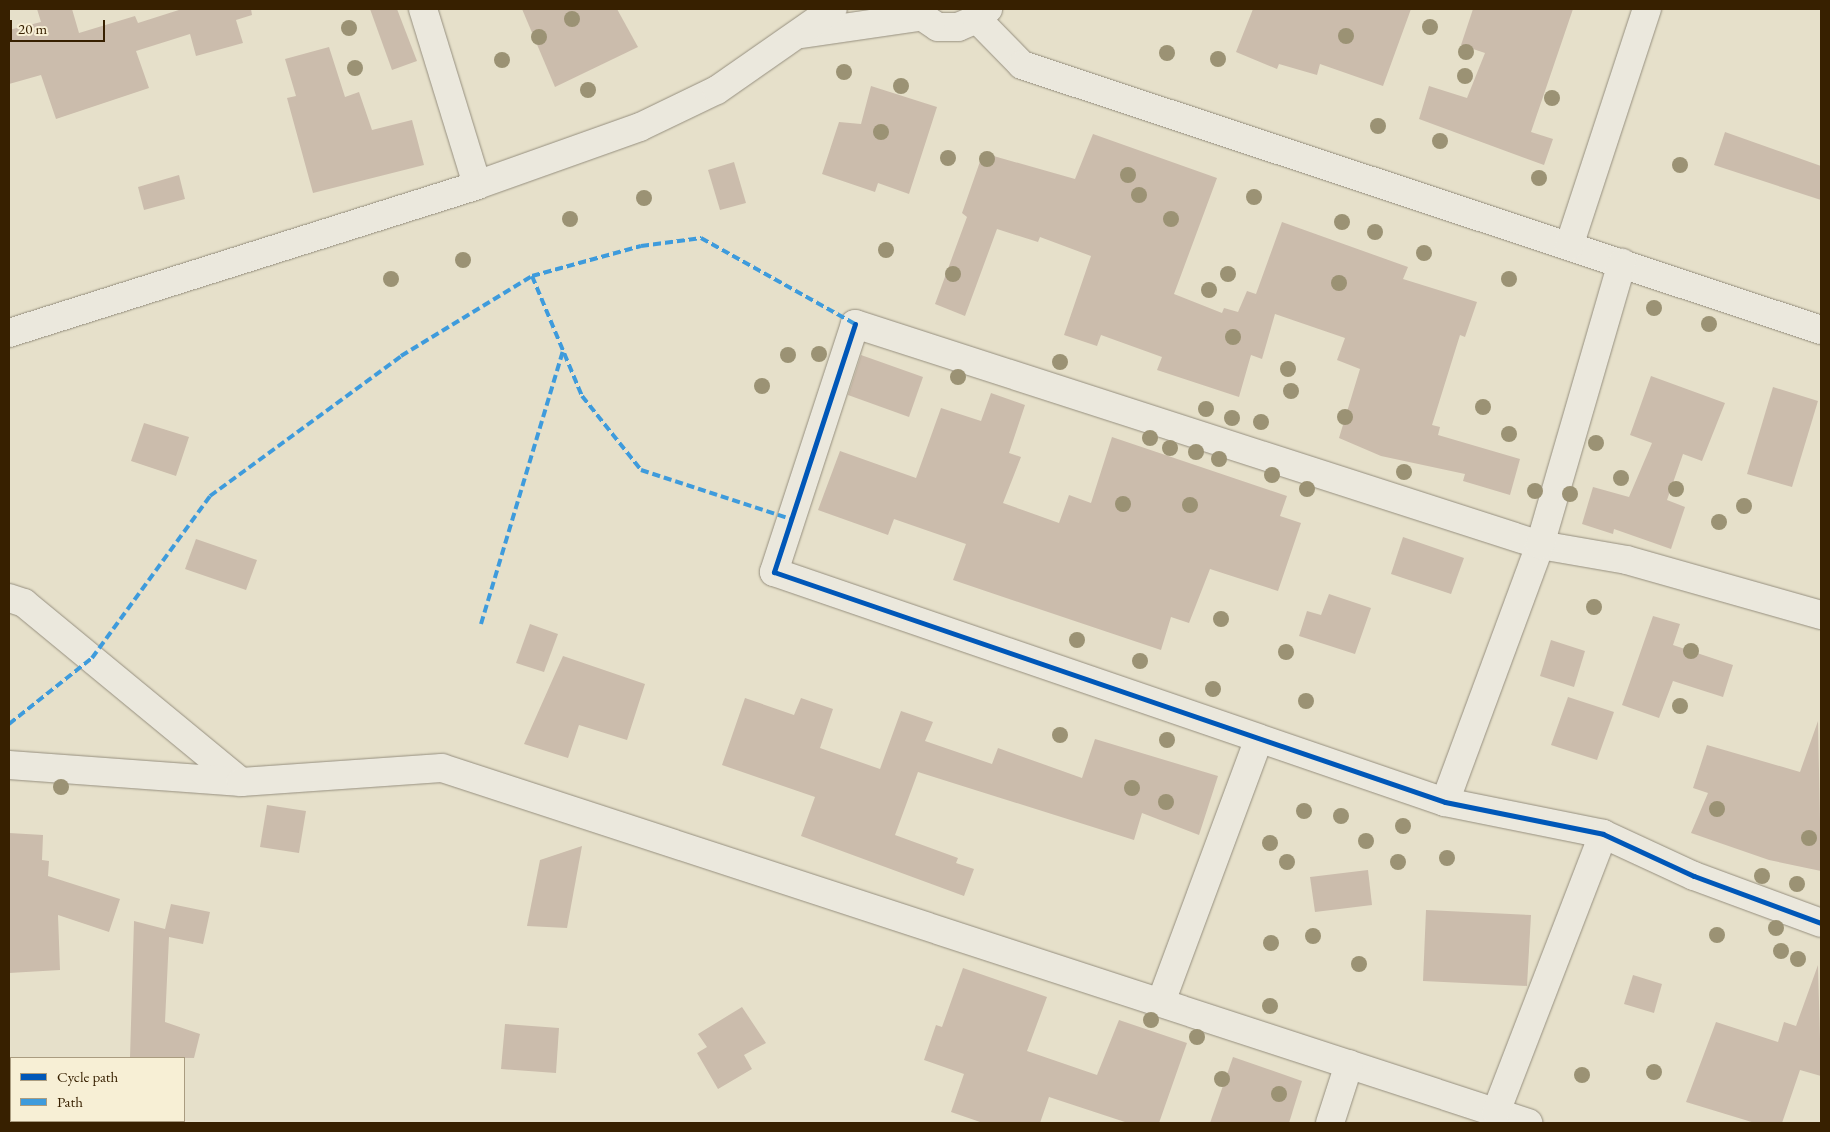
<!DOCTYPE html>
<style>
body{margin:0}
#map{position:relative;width:1830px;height:1132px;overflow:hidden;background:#e6e0ca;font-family:"EB Garamond",serif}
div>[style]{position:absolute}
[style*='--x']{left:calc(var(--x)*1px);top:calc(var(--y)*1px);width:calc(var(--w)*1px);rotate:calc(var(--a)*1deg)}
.building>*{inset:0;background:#cbbcac}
.roads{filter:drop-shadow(0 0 1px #968f7f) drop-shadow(0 0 1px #968f7f)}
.minor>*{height:28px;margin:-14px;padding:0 14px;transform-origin:14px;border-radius:14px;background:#ebe8dd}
.quiet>*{height:4px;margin-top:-2px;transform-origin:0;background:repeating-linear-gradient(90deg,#3e9bdc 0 8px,transparent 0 12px)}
.cycleway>*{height:5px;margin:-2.5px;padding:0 2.5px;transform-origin:2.5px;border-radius:2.5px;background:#0057b8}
.trees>*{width:16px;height:16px;margin:-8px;border-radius:50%;background:#9b9274}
span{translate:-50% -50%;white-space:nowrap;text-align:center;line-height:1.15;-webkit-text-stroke:4px #f7efd5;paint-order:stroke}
.frame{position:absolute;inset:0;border:10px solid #372000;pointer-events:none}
.legend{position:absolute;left:10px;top:1057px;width:175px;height:65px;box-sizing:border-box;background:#f7efd5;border:1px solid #aa9c80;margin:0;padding:6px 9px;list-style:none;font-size:15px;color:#372000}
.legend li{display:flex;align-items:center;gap:10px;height:25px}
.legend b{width:25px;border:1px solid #aa9c80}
.scale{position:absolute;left:10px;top:20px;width:95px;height:22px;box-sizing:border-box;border:2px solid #372000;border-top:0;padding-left:6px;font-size:15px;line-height:18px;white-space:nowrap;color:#372000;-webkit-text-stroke:4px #f7efd5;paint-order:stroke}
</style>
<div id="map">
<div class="building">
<i style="clip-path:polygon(37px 9px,72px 9px,79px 33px,135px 16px,138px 23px,182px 9px,251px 9px,252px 15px,236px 20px,243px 43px,196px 56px,190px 34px,136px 51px,149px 88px,56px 119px,41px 75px,9px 84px,9px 30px,41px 22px)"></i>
<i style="clip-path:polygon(370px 9px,397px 9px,417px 61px,392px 70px)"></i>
<i style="clip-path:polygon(522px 9px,617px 9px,638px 47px,555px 87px)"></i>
<i style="clip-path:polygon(1253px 9px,1411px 9px,1383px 86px,1320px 64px,1317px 75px,1279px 64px,1277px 69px,1236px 52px)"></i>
<i style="clip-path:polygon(1473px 9px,1573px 9px,1531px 132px,1553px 139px,1544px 165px,1419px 119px,1429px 86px,1467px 98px,1485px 53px,1461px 45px)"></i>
<i style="clip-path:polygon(329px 47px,345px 97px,359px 92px,372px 130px,412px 120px,424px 165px,313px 193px,287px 98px,296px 96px,285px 59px)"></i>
<i style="clip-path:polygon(871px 86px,937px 107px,909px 194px,878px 183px,875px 192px,822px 174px,839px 122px,861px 124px)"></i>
<i style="clip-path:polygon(1725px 132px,1821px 166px,1821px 200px,1714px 165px)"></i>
<i style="clip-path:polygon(1093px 134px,1217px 178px,1174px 294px,1222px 313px,1224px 308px,1238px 312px,1247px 291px,1256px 294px,1282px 222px,1408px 267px,1403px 279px,1477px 302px,1465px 337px,1460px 335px,1432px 425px,1440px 427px,1438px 435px,1520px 459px,1510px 495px,1463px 481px,1465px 474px,1381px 456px,1339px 438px,1360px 369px,1337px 360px,1345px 338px,1275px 314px,1262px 359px,1251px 355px,1239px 397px,1157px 370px,1162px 357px,1101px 335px,1097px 346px,1064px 335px,1091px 256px,1040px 237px,1038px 242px,997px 229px,965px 316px,935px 304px,967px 217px,962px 213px,983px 153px,1075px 179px)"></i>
<i style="clip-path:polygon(734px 162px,746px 203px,720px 210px,708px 170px)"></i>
<i style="clip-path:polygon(179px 175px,185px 199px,144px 210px,138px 187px)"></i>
<i style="clip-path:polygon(861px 355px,923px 377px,909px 417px,848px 395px)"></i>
<i style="clip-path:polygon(1651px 376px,1725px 403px,1702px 461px,1683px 454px,1667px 500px,1685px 507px,1671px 549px,1614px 529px,1613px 534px,1582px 524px,1593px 487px,1629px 497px,1652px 443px,1630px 435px)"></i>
<i style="clip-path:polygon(1773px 387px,1818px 401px,1792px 487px,1747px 474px)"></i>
<i style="clip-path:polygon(991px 393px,1025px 405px,1009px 453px,1021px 457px,1003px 503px,1059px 523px,1069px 495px,1091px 503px,1112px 437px,1287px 496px,1280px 516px,1301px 523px,1278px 591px,1210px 569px,1189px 623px,1171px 617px,1161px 650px,953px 580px,966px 544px,894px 519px,888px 535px,818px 510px,840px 451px,916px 478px,941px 408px,981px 421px)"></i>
<i style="clip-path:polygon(144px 423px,189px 437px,176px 476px,131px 461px)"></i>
<i style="clip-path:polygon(1403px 537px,1464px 558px,1451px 594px,1391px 574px)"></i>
<i style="clip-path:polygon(196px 539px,257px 560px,246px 590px,185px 569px)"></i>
<i style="clip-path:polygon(1329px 594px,1371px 608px,1355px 654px,1299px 636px,1307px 611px,1321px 615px)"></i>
<i style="clip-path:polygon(1653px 616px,1680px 624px,1673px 645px,1733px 665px,1723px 697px,1673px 681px,1659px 718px,1622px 705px)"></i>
<i style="clip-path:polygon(530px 624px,558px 634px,544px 672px,516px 663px)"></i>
<i style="clip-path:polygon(1551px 640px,1585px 651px,1574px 687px,1540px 676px)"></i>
<i style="clip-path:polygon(563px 656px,645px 684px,627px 740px,579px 725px,568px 758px,524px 744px)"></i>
<i style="clip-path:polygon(1568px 697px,1614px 712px,1597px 760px,1551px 745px)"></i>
<i style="clip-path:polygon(745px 698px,794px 715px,801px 698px,833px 709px,820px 748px,880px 769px,901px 711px,933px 722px,925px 741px,992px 764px,998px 748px,1082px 778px,1095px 739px,1218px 776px,1199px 835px,1142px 813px,1134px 840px,918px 772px,895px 835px,958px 858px,956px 863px,974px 869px,964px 896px,801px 836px,815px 797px,722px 765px)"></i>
<i style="clip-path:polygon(1818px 721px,1821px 871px,1769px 860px,1691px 833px,1708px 793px,1693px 788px,1707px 745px,1800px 772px)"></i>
<i style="clip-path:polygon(267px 805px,306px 811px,299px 853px,260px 847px)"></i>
<i style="clip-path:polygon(9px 833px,43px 835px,42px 860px,49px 861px,48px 876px,120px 899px,109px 932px,58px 915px,60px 970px,9px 973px)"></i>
<i style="clip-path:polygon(582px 846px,567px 928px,527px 926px,540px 860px)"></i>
<i style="clip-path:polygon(1368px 870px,1372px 905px,1315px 912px,1310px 877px)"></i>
<i style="clip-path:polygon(171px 904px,210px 912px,203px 944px,169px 937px,165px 1022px,200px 1034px,194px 1058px,130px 1058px,134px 921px,165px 929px)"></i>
<i style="clip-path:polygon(1426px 910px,1531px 915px,1527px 986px,1423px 981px)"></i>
<i style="clip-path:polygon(1818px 965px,1821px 1076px,1800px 1070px,1782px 1123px,1755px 1123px,1686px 1102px,1716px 1022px,1778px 1042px,1784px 1022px,1796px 1026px)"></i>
<i style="clip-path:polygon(963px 968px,1047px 997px,1027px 1051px,1097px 1075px,1119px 1020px,1187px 1043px,1159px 1123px,1128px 1123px,1049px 1097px,1040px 1123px,983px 1123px,951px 1112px,964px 1074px,924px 1060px,936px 1025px,942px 1027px)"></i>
<i style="clip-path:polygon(1633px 975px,1662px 984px,1654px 1013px,1624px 1004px)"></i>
<i style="clip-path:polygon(742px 1007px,766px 1043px,744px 1055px,752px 1069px,718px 1089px,697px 1053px,707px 1047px,698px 1034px)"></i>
<i style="clip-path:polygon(505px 1024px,559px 1028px,556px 1073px,501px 1069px)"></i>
<i style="clip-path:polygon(1233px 1057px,1302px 1081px,1289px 1123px,1210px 1123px)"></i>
</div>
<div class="roads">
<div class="minor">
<i style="--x:423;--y:9;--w:184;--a:72.9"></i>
<i style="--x:911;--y:9;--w:32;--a:34"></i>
<i style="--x:938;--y:27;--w:20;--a:0"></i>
<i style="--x:958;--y:27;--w:21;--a:-23"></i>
<i style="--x:977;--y:19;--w:15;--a:-42"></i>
<i style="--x:977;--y:19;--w:64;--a:45.6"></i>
<i style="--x:1022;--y:65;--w:842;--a:18.35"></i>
<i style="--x:802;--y:34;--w:118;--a:-8.3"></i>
<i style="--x:1569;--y:246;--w:250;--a:-71.8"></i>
<i style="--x:9;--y:333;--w:491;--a:-17.5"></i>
<i style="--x:477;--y:185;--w:173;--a:-19.6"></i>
<i style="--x:640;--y:127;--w:85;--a:-25.7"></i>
<i style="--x:717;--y:90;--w:141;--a:-34.9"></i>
<i style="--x:9;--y:598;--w:16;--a:18"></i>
<i style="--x:24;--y:603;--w:281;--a:39.5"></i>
<i style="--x:1821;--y:615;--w:202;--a:-164.2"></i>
<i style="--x:1627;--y:560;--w:88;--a:-170.2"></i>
<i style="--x:1540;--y:545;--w:720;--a:-162.12"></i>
<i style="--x:855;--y:324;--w:261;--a:108.1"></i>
<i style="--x:774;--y:572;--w:709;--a:18.92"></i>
<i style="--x:1445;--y:802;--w:161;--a:11.4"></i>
<i style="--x:1603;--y:834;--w:100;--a:24.8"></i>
<i style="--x:1694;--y:876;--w:135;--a:20.3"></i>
<i style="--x:9;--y:765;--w:233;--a:4.2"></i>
<i style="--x:241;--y:782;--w:201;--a:-4"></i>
<i style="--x:442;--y:768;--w:1143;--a:18.1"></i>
<i style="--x:1445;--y:802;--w:274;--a:-69.7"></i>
<i style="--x:1540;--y:545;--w:294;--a:-73.8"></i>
<i style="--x:1161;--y:1002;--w:278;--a:-69.6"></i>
<i style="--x:1496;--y:1112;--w:298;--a:-68.9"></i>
<i style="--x:1330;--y:1123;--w:62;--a:-72.1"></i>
</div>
</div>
<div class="quiet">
<i style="--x:532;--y:276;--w:130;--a:67.4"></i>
<i style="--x:582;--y:396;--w:95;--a:51.4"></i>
<i style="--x:641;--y:470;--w:158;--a:18.1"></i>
<i style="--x:481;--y:624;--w:286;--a:-73.3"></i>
<i style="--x:9;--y:724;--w:106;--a:-38.5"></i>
<i style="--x:92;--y:658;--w:200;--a:-53.9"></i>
<i style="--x:210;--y:496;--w:237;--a:-36.2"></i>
<i style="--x:401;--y:356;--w:153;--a:-31.4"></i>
<i style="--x:532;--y:276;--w:113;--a:-15.4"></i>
<i style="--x:641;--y:246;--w:61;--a:-7.6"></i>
<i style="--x:701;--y:238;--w:176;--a:29.2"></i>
</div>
<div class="cycleway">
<i style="--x:855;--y:324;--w:261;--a:108.1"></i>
<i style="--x:774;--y:572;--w:709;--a:18.92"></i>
<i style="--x:1445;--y:802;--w:161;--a:11.4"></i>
<i style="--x:1603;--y:834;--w:100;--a:24.8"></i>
<i style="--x:1694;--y:876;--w:135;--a:20.3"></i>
</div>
<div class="trees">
<i style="left:572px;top:19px"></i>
<i style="left:1430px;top:27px"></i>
<i style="left:349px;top:28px"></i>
<i style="left:1346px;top:36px"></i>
<i style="left:539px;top:37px"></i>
<i style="left:1466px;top:52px"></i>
<i style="left:1167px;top:53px"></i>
<i style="left:1218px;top:59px"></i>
<i style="left:502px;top:60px"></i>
<i style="left:355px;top:68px"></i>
<i style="left:844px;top:72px"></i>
<i style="left:1465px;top:76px"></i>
<i style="left:901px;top:86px"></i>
<i style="left:588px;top:90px"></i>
<i style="left:1552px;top:98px"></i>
<i style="left:1378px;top:126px"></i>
<i style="left:881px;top:132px"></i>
<i style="left:1440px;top:141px"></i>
<i style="left:948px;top:158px"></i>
<i style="left:987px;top:159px"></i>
<i style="left:1680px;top:165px"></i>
<i style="left:1128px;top:175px"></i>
<i style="left:1539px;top:178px"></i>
<i style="left:1139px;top:195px"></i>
<i style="left:1254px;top:197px"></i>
<i style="left:644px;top:198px"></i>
<i style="left:570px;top:219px"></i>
<i style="left:1171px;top:219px"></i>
<i style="left:1342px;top:222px"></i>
<i style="left:1375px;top:232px"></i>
<i style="left:886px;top:250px"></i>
<i style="left:1424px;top:253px"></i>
<i style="left:463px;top:260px"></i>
<i style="left:953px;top:274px"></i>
<i style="left:1228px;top:274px"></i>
<i style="left:391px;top:279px"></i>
<i style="left:1509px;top:279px"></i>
<i style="left:1339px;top:283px"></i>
<i style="left:1209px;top:290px"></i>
<i style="left:1654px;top:308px"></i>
<i style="left:1709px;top:324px"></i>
<i style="left:1233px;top:337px"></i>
<i style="left:819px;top:354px"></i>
<i style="left:788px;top:355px"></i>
<i style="left:1060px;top:362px"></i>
<i style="left:1288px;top:369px"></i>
<i style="left:958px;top:377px"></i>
<i style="left:762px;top:386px"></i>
<i style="left:1291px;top:391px"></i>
<i style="left:1483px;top:407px"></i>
<i style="left:1206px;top:409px"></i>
<i style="left:1345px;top:417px"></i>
<i style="left:1232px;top:418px"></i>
<i style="left:1261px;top:422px"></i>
<i style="left:1509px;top:434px"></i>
<i style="left:1150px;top:438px"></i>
<i style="left:1596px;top:443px"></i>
<i style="left:1170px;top:448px"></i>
<i style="left:1196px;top:452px"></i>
<i style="left:1219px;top:459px"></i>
<i style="left:1404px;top:472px"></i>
<i style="left:1272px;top:475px"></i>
<i style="left:1621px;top:478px"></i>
<i style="left:1307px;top:489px"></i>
<i style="left:1676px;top:489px"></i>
<i style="left:1535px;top:491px"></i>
<i style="left:1570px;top:494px"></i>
<i style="left:1123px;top:504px"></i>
<i style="left:1190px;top:505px"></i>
<i style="left:1744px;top:506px"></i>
<i style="left:1719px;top:522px"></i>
<i style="left:1594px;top:607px"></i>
<i style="left:1221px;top:619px"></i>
<i style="left:1077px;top:640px"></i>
<i style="left:1691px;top:651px"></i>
<i style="left:1286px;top:652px"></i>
<i style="left:1140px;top:661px"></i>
<i style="left:1213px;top:689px"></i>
<i style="left:1306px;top:701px"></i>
<i style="left:1680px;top:706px"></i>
<i style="left:1060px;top:735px"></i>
<i style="left:1167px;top:740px"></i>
<i style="left:61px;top:787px"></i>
<i style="left:1132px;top:788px"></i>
<i style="left:1166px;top:802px"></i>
<i style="left:1717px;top:809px"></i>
<i style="left:1304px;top:811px"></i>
<i style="left:1341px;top:816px"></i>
<i style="left:1403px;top:826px"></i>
<i style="left:1809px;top:838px"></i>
<i style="left:1366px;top:841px"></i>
<i style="left:1270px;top:843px"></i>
<i style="left:1447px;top:858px"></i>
<i style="left:1287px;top:862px"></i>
<i style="left:1398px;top:862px"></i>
<i style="left:1762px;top:876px"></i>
<i style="left:1797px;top:884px"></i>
<i style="left:1776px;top:928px"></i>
<i style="left:1717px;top:935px"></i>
<i style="left:1313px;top:936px"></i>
<i style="left:1271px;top:943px"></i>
<i style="left:1781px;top:951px"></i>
<i style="left:1798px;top:959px"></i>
<i style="left:1359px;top:964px"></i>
<i style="left:1270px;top:1006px"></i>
<i style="left:1151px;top:1020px"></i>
<i style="left:1197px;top:1037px"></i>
<i style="left:1654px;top:1072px"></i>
<i style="left:1582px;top:1075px"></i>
<i style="left:1222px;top:1079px"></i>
<i style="left:1279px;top:1094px"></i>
</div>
<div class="frame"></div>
<ul class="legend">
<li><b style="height:6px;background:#0057b8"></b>Cycle path</li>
<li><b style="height:6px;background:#3e9bdc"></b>Path</li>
</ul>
<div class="scale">20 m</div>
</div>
